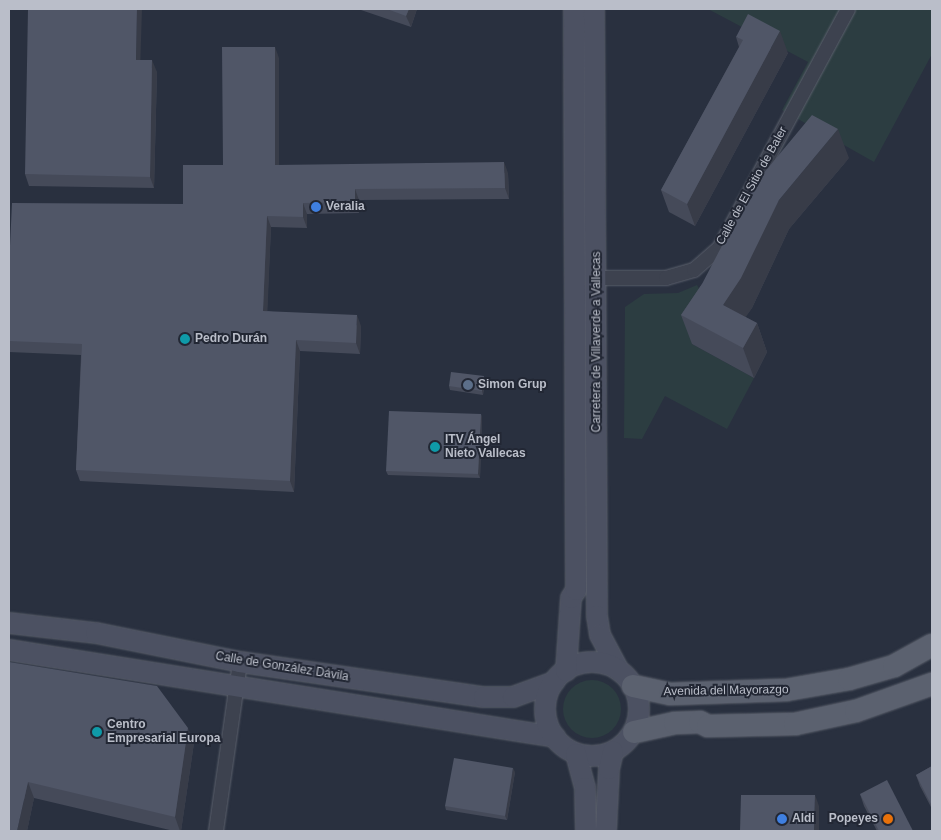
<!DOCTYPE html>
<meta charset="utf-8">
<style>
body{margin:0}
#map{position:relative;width:941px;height:840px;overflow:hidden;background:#29303f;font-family:Arial,sans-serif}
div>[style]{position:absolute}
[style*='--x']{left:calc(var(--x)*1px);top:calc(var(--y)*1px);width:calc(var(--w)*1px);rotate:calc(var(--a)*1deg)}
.green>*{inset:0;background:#2c3d41}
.round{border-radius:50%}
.roads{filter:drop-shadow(0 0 1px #5b606c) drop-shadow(0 0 1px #5b606c)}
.street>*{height:14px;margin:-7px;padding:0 7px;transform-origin:7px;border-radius:7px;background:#3d424f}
.secondary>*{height:20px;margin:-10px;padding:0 10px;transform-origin:10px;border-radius:10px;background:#4c5162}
.secondary>.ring{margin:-10px;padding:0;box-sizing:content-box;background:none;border:20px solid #4c5162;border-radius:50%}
.primary>*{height:22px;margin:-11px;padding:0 11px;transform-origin:11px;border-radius:11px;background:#5b616f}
.wall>*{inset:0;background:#454a59}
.shaded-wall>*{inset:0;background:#383c48}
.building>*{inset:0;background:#505667}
.dots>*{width:14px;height:14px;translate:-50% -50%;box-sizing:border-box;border:2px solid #222734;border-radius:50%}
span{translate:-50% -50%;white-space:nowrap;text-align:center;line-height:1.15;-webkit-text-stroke:4px #222734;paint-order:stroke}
.street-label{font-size:12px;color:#babec9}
.poi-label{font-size:12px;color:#babec9;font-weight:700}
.left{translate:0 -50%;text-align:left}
.right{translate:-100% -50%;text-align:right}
.frame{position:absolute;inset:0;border:10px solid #babec9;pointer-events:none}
</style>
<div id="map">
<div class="green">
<i style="clip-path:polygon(708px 9px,932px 9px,932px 54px,874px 162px,782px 110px,808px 62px)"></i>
<i style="clip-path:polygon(697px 285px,713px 313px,692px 344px,754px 378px,727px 429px,665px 396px,642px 439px,624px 438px,625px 307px,644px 294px,678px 293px)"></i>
<i class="round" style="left:563px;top:680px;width:58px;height:58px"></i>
</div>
<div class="roads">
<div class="street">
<i style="--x:597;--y:278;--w:69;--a:0"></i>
<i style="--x:666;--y:278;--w:29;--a:-16"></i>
<i style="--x:694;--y:270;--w:35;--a:-41"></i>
<i style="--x:720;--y:247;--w:270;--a:-61.7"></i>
<i style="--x:216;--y:831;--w:171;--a:-81.9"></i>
</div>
<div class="secondary">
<i style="--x:594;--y:9;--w:607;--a:89.72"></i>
<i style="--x:597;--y:616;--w:19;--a:81"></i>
<i style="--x:600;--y:635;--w:40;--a:62"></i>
<i style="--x:9;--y:623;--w:88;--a:6.6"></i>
<i style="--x:96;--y:633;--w:147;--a:11.4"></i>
<i style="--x:240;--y:662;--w:246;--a:8.2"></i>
<i style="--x:484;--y:697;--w:29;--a:0"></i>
<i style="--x:513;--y:697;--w:44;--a:-20.1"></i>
<i style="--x:9;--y:650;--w:553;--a:9.05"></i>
<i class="ring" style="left:545px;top:662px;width:74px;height:74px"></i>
<i style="--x:566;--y:671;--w:73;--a:-86.1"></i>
<i style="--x:571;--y:598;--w:9;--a:-58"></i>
<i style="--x:576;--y:590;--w:581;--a:-90.2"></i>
<i style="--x:576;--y:754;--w:35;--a:75"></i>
<i style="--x:585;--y:788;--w:43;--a:88.7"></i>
<i style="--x:606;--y:831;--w:62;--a:-87.2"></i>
<i style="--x:609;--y:769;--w:18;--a:-77"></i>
</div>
<div class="primary">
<i style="--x:633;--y:686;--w:38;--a:12"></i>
<i style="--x:670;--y:694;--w:116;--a:-2"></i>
<i style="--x:786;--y:690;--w:64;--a:-9.9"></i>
<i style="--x:849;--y:679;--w:47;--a:-16.1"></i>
<i style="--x:894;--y:666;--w:43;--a:-28.9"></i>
<i style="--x:634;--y:732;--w:42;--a:-12.4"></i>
<i style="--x:675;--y:723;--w:25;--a:-2"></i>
<i style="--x:700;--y:722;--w:9;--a:27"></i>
<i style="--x:708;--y:726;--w:87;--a:-1.3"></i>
<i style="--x:795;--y:724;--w:62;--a:-12"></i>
<i style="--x:856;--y:711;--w:81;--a:-19.6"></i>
</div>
</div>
<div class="wall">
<i style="clip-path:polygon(358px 9px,417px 9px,411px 27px)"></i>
<i style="clip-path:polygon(736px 37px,788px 53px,695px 226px,669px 212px,661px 190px,739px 47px)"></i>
<i style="clip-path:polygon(279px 58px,279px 165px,508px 173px,509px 199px,359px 200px,359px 213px,307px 214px,307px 228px,271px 227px,267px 311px,361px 326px,360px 354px,300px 351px,294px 492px,80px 481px,76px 470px,81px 355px,9px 352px,9px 267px,183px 204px,223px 165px)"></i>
<i style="clip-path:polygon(140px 60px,157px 72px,154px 188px,29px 186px,25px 174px)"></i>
<i style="clip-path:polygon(849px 158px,789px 229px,752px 308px,745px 317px,757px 323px,767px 352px,754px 378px,692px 344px,681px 315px,702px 284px)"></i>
<i style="clip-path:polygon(485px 380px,483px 395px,450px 390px,449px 386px)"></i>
<i style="clip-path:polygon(481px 414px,482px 418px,480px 478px,388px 475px,386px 471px)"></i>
<i style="clip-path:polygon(9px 662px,194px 743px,181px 831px,174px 831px,34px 798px,27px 831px)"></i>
<i style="clip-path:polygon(932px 766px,932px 809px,920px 786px,916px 775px)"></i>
<i style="clip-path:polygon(515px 772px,507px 820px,446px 810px,445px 806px)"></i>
<i style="clip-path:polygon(860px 794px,913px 831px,877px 831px,864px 806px)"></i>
</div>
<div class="shaded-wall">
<i style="clip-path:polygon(137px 9px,142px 9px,140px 72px,136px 60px)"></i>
<i style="clip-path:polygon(409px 9px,417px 9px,411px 27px,406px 16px)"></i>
<i style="clip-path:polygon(780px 31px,788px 53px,695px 226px,687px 204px)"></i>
<i style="clip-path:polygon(275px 47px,279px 58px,279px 176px,275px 165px)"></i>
<i style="clip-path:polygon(152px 60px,157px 72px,154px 188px,150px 177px)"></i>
<i style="clip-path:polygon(838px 129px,849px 158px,789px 229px,752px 308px,734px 334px,723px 305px,779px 200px)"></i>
<i style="clip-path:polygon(504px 162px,508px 173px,509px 199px,505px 188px)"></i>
<i style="clip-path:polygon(355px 189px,359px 200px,359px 213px,355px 202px)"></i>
<i style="clip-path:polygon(303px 203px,307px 214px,307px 228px,303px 217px)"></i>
<i style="clip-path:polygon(267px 216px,271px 227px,267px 322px,263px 311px)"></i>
<i style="clip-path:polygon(357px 315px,361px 326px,360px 354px,356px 343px)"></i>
<i style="clip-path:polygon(757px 323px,767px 352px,754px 378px,743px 348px)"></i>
<i style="clip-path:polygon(296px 340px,300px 351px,294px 492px,290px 481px)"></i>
<i style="clip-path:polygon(484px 376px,485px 380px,483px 395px,482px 391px)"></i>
<i style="clip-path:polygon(481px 414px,482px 418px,480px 478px,478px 474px)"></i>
<i style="clip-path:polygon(188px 728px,194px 743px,181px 831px,180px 831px,175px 817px)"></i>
<i style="clip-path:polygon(513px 768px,515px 772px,507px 820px,505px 816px)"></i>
<i style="clip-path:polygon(28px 782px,34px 798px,27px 831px,17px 831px)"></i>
<i style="clip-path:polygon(815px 795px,819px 806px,819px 831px,814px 831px)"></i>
</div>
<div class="building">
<i style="clip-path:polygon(28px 9px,137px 9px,136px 60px,152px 60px,150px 177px,25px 174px)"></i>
<i style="clip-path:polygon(387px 9px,409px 9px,406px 16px)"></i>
<i style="clip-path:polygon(748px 14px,780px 31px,687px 204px,661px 190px,743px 40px,736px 37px)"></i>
<i style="clip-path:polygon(222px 47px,275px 47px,275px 165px,504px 162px,505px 188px,355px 189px,355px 202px,303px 203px,303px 217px,267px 216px,263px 311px,357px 315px,356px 343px,296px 340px,290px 481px,76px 470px,82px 344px,9px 341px,9px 267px,12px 203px,183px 204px,183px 165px,223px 165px)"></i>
<i style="clip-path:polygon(812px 115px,838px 129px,779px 200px,741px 278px,723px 305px,757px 323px,743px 348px,681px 315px,702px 284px,753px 186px)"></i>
<i style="clip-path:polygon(451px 372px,484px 376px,482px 391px,449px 386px)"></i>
<i style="clip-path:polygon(389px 411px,481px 414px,478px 474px,386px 471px)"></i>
<i style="clip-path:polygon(9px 662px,157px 686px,188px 728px,175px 817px,28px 782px,17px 831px,9px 831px)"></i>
<i style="clip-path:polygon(454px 758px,513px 768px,505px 816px,445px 806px)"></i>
<i style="clip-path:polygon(932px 766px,932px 806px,916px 775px)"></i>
<i style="clip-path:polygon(887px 780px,913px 831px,879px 831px,860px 794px)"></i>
<i style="clip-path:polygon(741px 795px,815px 795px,814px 831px,740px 831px)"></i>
</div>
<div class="dots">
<i style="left:316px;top:207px;background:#3f7fe0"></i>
<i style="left:185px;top:339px;background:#0f9aa8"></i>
<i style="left:468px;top:385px;background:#5c6f8a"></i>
<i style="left:435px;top:447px;background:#0f9aa8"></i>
<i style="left:97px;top:732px;background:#0f9aa8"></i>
<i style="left:782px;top:819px;background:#3f7fe0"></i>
<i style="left:888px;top:819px;background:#e8710a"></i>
</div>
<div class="street-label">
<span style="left:752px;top:186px;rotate:-61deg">Calle de El Sitio de Baler</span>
<span style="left:597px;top:342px;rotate:-90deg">Carretera de Villaverde a Vallecas</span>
<span style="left:282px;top:667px;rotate:9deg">Calle de González Dávila</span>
<span style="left:726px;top:691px;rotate:-1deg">Avenida del Mayorazgo</span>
</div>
<div class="poi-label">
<span class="left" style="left:326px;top:207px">Veralia</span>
<span class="left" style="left:195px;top:339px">Pedro Durán</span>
<span class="left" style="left:478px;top:385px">Simon Grup</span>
<span class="left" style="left:445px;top:447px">ITV Ángel<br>Nieto Vallecas</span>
<span class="left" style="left:107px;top:732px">Centro<br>Empresarial Europa</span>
<span class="left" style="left:792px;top:819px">Aldi</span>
<span class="right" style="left:878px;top:819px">Popeyes</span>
</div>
<div class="frame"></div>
</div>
